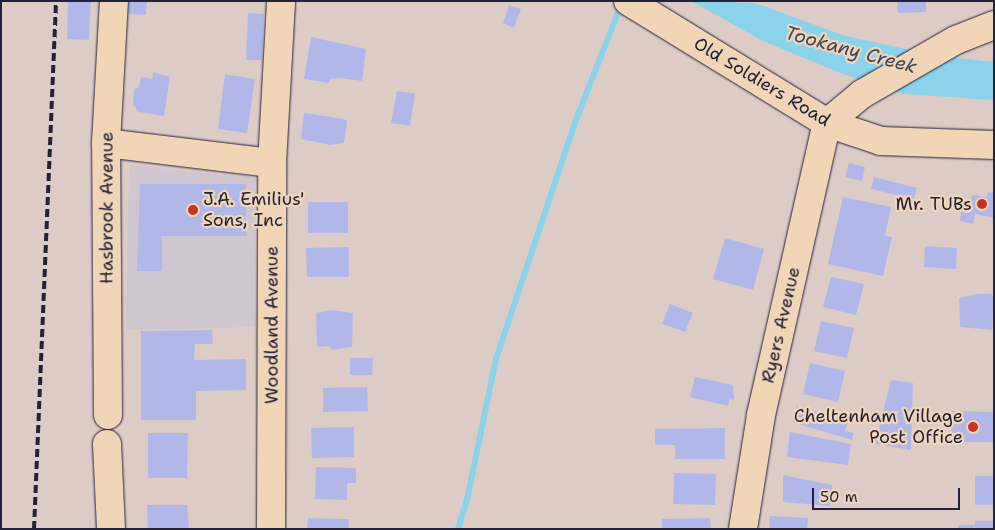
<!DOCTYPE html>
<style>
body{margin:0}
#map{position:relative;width:995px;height:530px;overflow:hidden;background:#ddccc6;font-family:"Shantell Sans",sans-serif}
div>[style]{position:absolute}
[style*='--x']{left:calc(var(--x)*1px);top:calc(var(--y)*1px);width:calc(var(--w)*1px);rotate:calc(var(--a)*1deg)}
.built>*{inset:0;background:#d0c6d0}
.water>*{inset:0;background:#8ad3eb}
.stream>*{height:5.5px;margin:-2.75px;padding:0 2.75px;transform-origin:2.75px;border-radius:2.75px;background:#8ad3eb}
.building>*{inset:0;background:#b1b8e9}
.roads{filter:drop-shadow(0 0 1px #22223b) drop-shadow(0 0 1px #22223b)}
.minor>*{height:28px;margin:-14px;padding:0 14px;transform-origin:14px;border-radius:14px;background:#f0d5b7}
.rail>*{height:4px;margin-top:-2px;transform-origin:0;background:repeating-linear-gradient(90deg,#22223b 0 8px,transparent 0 12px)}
.dots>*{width:14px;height:14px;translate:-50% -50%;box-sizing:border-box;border:2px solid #f0d5b7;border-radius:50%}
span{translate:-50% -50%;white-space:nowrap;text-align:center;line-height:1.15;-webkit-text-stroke:4.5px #f0d5b7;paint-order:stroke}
.street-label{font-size:18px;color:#22223b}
.poi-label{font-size:18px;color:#22223b}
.left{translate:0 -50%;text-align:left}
.right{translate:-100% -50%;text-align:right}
.water-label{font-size:19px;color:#37455e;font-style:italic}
.frame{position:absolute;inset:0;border:2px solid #22223b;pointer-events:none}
.scale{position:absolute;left:812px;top:488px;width:148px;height:22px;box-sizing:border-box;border:2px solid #22223b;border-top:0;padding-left:6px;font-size:15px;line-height:18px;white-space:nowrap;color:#22223b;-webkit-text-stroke:4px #f0d5b7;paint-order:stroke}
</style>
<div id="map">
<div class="built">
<i style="clip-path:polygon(129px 165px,255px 178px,256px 327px,126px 330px)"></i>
</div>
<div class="water">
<i style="clip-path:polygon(691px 1px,755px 3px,845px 36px,939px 56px,994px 62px,994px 100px,904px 94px,843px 74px,763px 41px)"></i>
</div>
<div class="stream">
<i style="--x:458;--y:529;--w:30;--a:-73"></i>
<i style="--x:467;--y:500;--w:144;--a:-78.4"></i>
<i style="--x:496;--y:359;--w:252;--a:-71.5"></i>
<i style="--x:576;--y:120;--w:123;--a:-68.6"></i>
</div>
<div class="building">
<i style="clip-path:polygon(68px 1px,91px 1px,89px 40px,67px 39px)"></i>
<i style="clip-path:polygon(128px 1px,147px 1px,146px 15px,128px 14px)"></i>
<i style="clip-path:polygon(897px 1px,926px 1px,926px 12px,898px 13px)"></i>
<i style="clip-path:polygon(509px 5px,521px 9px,514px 28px,503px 23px)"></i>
<i style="clip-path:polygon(248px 13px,264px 14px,262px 60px,246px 60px)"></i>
<i style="clip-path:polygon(311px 37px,366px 49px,362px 81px,341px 78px,330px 79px,329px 83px,304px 79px)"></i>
<i style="clip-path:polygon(153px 72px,170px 77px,164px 116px,139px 112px,133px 105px,134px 89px,139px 87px,141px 77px,152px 79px)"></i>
<i style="clip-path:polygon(225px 74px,255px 79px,247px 133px,218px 129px)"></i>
<i style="clip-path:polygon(397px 91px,415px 94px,410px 126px,391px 123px)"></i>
<i style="clip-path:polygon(304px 113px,344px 119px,347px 121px,344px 143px,330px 145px,301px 139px)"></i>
<i style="clip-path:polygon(849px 163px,865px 167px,862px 181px,845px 177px)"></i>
<i style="clip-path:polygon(874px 177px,917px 188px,914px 199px,871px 189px)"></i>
<i style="clip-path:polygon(140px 184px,246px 184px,246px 236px,162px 236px,162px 271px,137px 271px)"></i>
<i style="clip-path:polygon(988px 192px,994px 193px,994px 218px,975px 214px,973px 224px,960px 221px,961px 212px,969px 213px,972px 195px,987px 197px)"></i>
<i style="clip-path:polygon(843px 197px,891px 207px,885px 236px,892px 237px,883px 276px,828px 264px)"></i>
<i style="clip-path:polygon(308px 202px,348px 202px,348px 233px,308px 233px)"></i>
<i style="clip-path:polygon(725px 238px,764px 249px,753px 290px,713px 279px)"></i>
<i style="clip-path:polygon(925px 246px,957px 248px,956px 269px,924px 267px)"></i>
<i style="clip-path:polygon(349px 247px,349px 277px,307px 277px,306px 248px)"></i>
<i style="clip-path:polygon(831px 277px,864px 284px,856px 315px,823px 307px)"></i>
<i style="clip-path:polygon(977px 294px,991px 294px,994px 298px,992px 330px,960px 327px,959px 298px)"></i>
<i style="clip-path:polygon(670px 304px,693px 313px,685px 332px,662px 324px)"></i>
<i style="clip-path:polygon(332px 310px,353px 313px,352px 347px,332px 350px,329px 346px,317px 347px,316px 313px)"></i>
<i style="clip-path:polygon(821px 321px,854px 328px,847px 358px,814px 351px)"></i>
<i style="clip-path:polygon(212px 330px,213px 344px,195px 344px,194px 360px,246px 359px,246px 390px,196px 391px,196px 420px,141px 420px,141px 331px)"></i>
<i style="clip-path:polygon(350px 358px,373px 358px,372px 375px,350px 375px)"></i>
<i style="clip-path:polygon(810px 363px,845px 371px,838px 402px,803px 394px)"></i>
<i style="clip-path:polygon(695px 377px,733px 385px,734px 400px,730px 399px,728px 406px,690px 397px)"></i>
<i style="clip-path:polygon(891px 380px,913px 383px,911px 450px,875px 444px)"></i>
<i style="clip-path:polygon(367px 387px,368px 411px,323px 412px,323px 388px)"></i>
<i style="clip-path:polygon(797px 406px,848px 421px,845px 431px,854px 433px,852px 440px,792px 422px)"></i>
<i style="clip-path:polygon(952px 411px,994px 412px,994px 442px,951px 442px)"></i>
<i style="clip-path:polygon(354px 427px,354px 457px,312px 458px,311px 428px)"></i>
<i style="clip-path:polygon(725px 428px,725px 459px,675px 459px,675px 445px,655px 445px,655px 429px)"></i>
<i style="clip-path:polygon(790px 432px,851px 444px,848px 465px,787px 457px)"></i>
<i style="clip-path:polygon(148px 433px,188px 433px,187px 478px,148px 478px)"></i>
<i style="clip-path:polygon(316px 467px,356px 468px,356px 483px,347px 483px,347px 500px,315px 499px)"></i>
<i style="clip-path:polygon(674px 473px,716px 474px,715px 505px,673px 504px)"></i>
<i style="clip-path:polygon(783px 475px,832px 485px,830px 506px,783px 502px)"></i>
<i style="clip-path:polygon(975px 476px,994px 476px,994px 505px,975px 505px)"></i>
<i style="clip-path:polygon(147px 505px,187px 505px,189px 529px,148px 529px)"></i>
<i style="clip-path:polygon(770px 516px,808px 518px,807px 529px,769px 529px)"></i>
<i style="clip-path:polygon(308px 518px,349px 519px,349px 529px,307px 529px)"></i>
<i style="clip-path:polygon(710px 518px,711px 529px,662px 529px,662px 519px)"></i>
<i style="clip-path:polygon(975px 521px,994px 521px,994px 529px,958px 529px,958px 525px,975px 525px)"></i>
</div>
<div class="roads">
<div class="minor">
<i style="--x:628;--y:1;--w:233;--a:31.5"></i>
<i style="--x:827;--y:123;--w:57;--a:18.4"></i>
<i style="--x:881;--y:141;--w:113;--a:2"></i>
<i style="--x:106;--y:143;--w:167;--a:6.9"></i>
<i style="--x:108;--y:415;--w:272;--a:-90.4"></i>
<i style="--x:106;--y:143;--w:142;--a:-86.8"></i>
<i style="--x:107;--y:444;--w:85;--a:87.3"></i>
<i style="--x:271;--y:529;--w:366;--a:-89.8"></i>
<i style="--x:272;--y:163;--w:162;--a:-86.8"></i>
<i style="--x:743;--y:529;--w:115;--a:-81"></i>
<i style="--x:761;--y:415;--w:299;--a:-77.3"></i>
<i style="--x:827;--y:123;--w:45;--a:-39.6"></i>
<i style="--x:862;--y:94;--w:108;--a:-29.9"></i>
<i style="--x:956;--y:40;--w:41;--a:-21.5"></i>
</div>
</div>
<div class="rail">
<i style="--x:34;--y:529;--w:528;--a:-87.61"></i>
</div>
<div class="dots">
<i style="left:982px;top:204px;background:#c8321e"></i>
<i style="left:193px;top:210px;background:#c8321e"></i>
<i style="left:973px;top:427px;background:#c8321e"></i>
</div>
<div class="street-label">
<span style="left:762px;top:82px;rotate:31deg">Old Soldiers Road</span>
<span style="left:107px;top:208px;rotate:-90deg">Hasbrook Avenue</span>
<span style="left:272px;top:325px;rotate:-90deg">Woodland Avenue</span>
<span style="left:781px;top:325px;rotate:-77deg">Ryers Avenue</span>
</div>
<div class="poi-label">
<span class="left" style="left:203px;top:210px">J.A. Emilius'<br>Sons, Inc</span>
<span class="right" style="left:972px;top:204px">Mr. TUBs</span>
<span class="right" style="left:963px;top:427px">Cheltenham Village<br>Post Office</span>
</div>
<div class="water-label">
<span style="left:851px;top:50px;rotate:15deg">Tookany Creek</span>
</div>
<div class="frame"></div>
<div class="scale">50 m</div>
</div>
